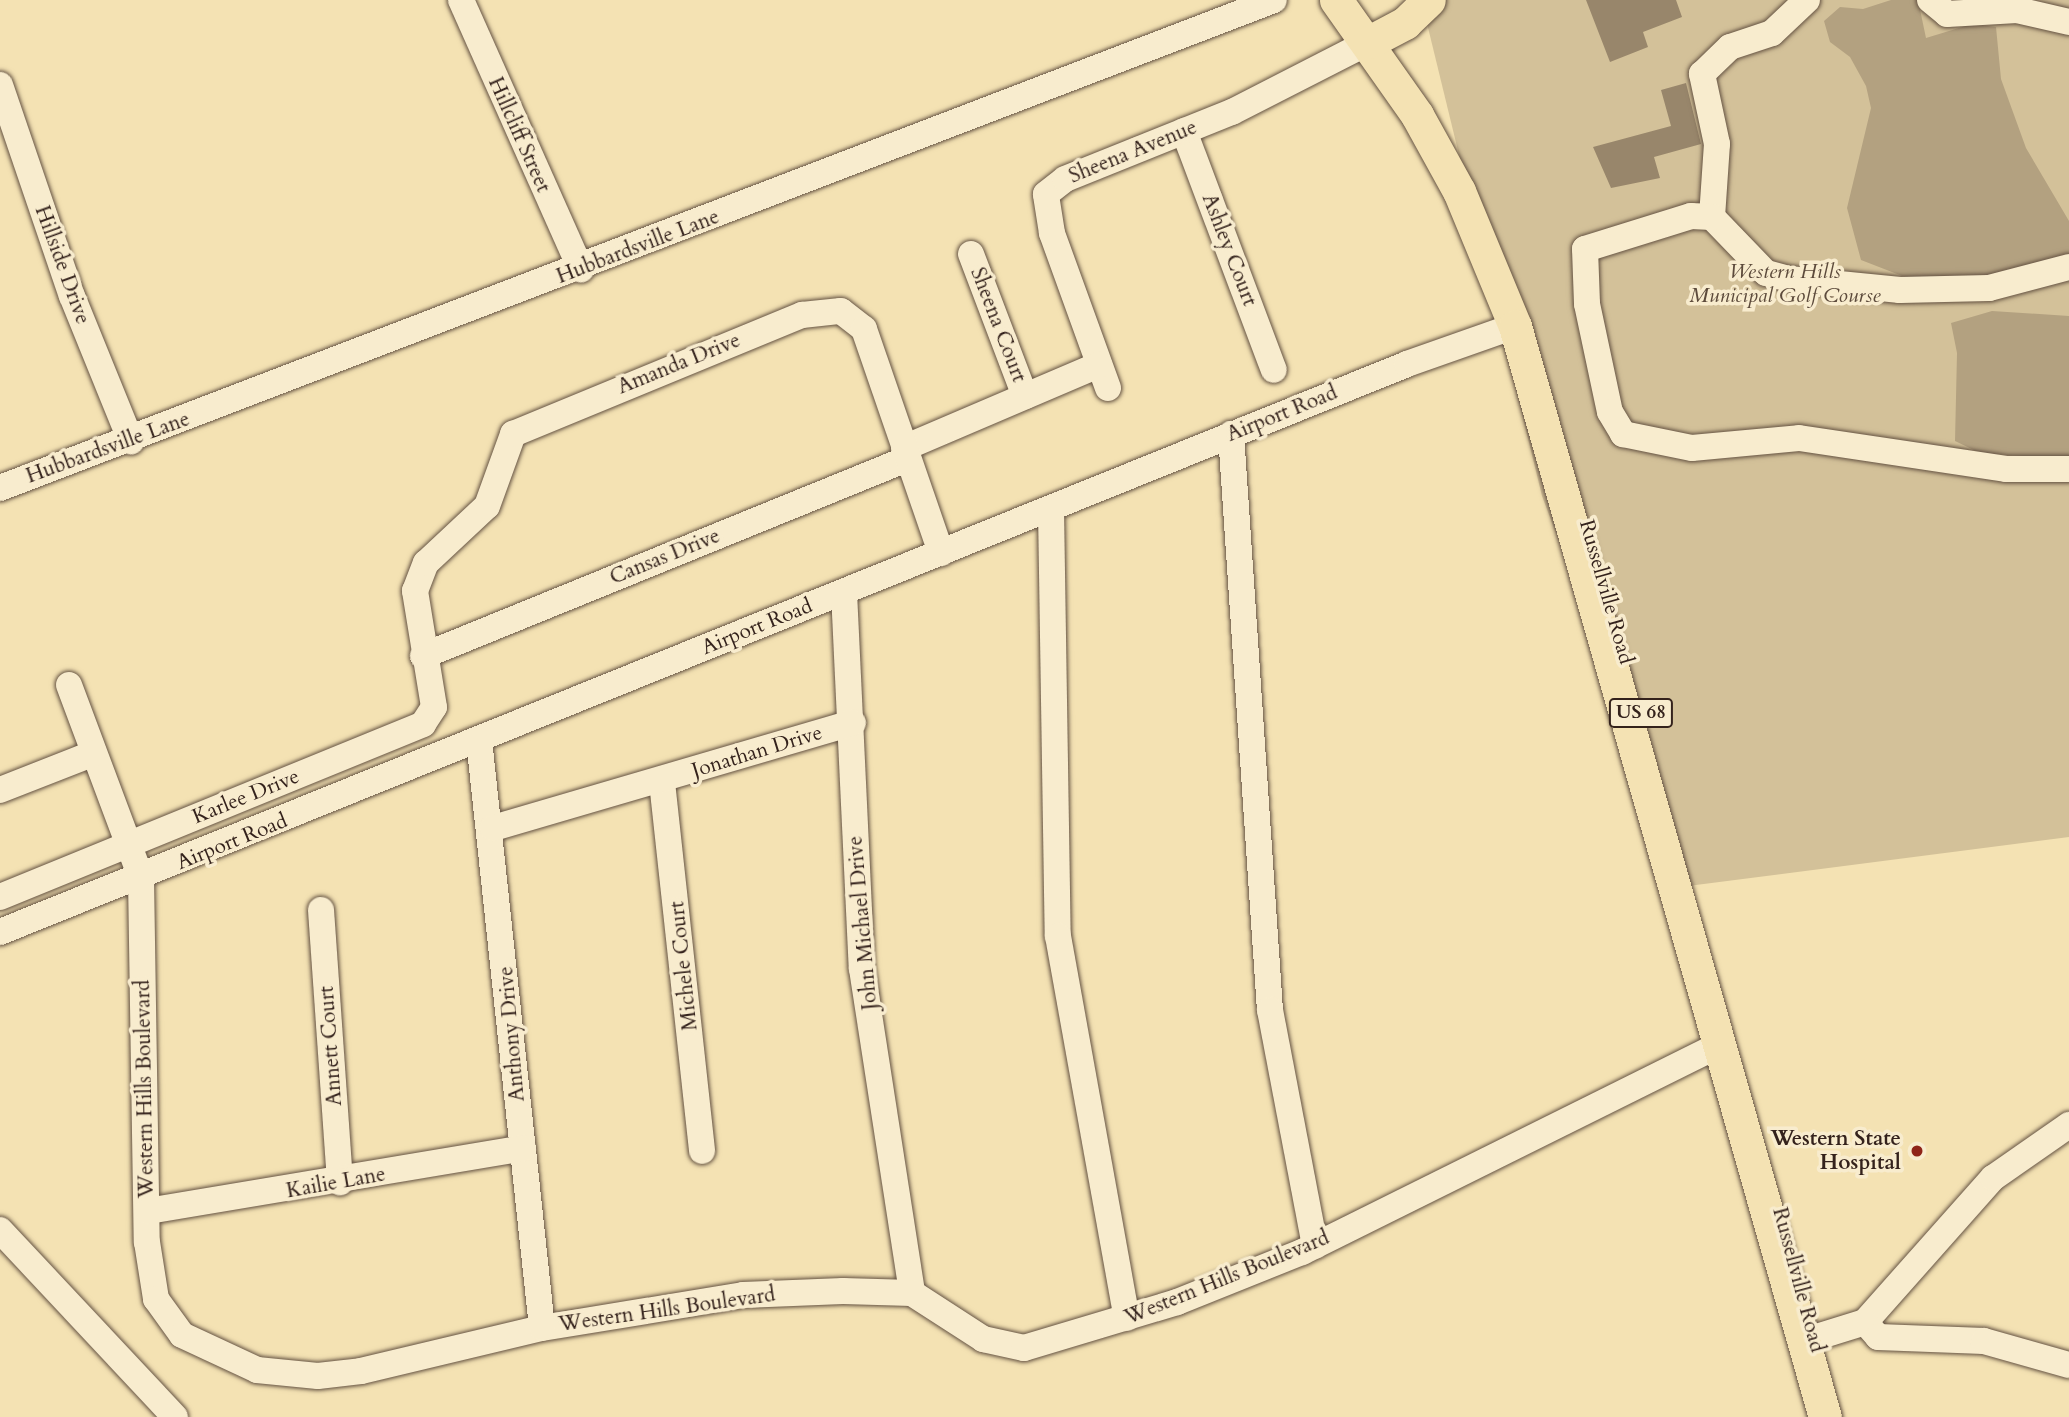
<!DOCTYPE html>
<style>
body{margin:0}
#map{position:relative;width:2069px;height:1417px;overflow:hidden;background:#f4e2b3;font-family:Cardo,serif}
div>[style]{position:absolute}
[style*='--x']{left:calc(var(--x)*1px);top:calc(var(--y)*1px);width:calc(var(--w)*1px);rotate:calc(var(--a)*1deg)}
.green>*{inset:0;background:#d3c199}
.water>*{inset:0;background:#b3a180}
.building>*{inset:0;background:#98866b}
.roads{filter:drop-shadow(0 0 2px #645242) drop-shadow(0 0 2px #645242)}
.minor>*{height:26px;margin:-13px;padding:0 13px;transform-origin:13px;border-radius:13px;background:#f8ecce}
.major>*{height:33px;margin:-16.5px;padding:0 16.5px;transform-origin:16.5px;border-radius:16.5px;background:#f4e2b3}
.dots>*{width:19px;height:19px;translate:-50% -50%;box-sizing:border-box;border:4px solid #f8ecce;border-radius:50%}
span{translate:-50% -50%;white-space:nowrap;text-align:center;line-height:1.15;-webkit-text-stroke:7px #f8ecce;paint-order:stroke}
.shield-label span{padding:2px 5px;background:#f8ecce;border:2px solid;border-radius:5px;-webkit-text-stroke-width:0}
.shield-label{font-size:19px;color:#34221c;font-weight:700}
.street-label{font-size:21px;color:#34221c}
.park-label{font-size:21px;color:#5c4a3b;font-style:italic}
.poi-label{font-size:21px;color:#34221c;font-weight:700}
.right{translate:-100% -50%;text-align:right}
</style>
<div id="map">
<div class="green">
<i style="clip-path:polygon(1445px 0,2069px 0,2069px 837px,1688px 886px,1542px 496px,1423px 7px)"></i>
</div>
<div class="water">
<i style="clip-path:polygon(1891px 0,1918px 0,1926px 38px,1972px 24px,1996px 27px,2001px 79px,2026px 148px,2069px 221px,2069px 257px,1994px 276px,1910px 279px,1861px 260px,1847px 208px,1871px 108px,1866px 86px,1850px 57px,1830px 42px,1824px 21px,1840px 7px,1863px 9px)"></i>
<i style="clip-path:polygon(1992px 311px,2069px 316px,2069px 459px,1980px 453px,1955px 441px,1957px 353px,1951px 323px)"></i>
</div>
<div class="building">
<i style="clip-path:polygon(1586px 0,1676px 0,1682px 17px,1643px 32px,1648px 47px,1610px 62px)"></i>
<i style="clip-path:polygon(1686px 83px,1701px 144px,1654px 157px,1660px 178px,1611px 188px,1593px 147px,1671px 126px,1661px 90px)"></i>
</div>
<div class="roads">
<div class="minor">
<i style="--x:461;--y:0;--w:295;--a:66"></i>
<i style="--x:1930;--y:0;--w:22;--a:39"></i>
<i style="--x:1947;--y:14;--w:70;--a:-3.3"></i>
<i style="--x:2017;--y:10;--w:53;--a:13"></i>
<i style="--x:0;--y:85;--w:223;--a:71.2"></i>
<i style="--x:72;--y:296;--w:157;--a:67.9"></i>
<i style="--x:1184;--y:131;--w:255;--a:69.4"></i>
<i style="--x:1712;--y:217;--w:73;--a:-86.1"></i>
<i style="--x:1717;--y:144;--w:72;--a:-102.1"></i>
<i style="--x:1702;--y:74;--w:39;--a:-44"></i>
<i style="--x:1730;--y:47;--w:44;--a:-18.4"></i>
<i style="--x:1772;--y:33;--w:48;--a:-43.3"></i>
<i style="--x:971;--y:254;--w:152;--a:69.2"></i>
<i style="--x:2069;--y:267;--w:83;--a:165.3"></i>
<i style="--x:1989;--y:288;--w:89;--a:178.7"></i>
<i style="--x:1900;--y:290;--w:112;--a:-174.3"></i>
<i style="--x:1789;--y:279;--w:24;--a:-165"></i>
<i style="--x:1766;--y:273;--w:78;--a:-134"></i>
<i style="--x:1712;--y:217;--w:21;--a:-177"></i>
<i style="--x:1691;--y:216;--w:111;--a:162.7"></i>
<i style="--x:1585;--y:249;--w:55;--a:87.9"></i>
<i style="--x:1587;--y:304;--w:110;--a:78"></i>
<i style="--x:1610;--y:412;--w:26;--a:59"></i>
<i style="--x:1623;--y:434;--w:70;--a:11.5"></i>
<i style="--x:1692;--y:448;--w:107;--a:-5.3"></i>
<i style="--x:1799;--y:438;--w:209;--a:8.5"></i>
<i style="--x:2006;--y:469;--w:63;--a:0"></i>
<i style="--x:1108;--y:388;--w:165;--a:-109.9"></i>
<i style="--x:1052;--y:233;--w:39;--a:-99"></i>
<i style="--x:1046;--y:194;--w:24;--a:-38"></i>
<i style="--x:1065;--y:179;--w:180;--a:-21.9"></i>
<i style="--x:1232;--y:112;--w:154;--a:-27.1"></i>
<i style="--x:1231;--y:434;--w:577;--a:86.13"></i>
<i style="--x:1270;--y:1010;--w:240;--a:79.2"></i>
<i style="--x:904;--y:448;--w:212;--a:-23.1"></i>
<i style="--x:0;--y:488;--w:1364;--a:-20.96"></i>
<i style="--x:1051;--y:509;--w:427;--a:89.1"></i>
<i style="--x:1058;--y:936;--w:388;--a:79.8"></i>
<i style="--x:844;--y:592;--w:377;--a:87.3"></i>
<i style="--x:862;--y:969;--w:328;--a:81.2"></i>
<i style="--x:423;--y:656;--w:523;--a:-22.15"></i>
<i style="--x:69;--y:685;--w:206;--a:69.5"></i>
<i style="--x:141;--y:878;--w:364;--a:89.1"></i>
<i style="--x:147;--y:1242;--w:58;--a:81"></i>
<i style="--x:156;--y:1299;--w:44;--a:54.2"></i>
<i style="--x:182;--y:1335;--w:83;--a:25"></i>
<i style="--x:257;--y:1370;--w:61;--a:5.6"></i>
<i style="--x:318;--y:1376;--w:43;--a:-6.6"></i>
<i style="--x:361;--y:1371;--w:186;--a:-13.4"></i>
<i style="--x:542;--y:1328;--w:204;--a:-9.3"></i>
<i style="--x:743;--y:1295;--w:100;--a:-2.3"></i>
<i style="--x:843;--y:1291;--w:69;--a:1.7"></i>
<i style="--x:912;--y:1293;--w:85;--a:32.9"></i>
<i style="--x:983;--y:1339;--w:42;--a:12.4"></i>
<i style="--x:1024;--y:1348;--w:160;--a:-16.7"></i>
<i style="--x:1177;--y:1302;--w:135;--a:-21.8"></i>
<i style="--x:1302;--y:1252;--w:468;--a:-26.4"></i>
<i style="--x:479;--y:740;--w:591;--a:83.88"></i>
<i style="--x:662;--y:782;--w:371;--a:83.8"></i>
<i style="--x:0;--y:790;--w:99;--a:-21.4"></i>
<i style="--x:493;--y:828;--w:375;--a:-16.3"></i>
<i style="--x:0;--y:897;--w:457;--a:-22.2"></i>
<i style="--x:423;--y:724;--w:20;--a:-57"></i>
<i style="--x:434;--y:707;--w:118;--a:-99.3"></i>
<i style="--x:415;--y:591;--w:30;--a:-69"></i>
<i style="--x:426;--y:563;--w:83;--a:-43.1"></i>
<i style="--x:487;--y:506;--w:77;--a:-70.1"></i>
<i style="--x:513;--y:434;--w:313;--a:-22.4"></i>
<i style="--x:802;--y:315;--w:39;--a:-6"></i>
<i style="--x:841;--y:311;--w:29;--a:38"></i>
<i style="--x:864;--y:329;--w:237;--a:71"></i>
<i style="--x:321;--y:910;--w:273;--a:86"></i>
<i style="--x:0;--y:932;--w:1517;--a:-21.98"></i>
<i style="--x:1407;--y:364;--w:114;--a:-19.4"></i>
<i style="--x:148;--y:1211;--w:380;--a:-9.5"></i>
<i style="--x:0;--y:1230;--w:256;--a:46.9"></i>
<i style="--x:1865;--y:1322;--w:193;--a:-48.4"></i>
<i style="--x:1993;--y:1178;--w:93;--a:-34.9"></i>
<i style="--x:1804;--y:1341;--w:64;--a:-17.3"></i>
<i style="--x:1865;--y:1322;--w:20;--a:49"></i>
<i style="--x:1878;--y:1337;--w:106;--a:2.2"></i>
<i style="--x:1984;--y:1341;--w:88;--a:15.8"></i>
</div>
<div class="major">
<i style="--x:1336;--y:0;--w:141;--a:54.8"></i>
<i style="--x:1417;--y:115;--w:87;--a:61.1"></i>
<i style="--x:1459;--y:191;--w:146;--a:67.5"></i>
<i style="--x:1515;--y:326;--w:1134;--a:74.14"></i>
<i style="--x:1369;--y:42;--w:41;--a:-27.8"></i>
<i style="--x:1405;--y:23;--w:33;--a:-44"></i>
</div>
</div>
<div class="dots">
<i style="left:1917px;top:1151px;background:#8f2418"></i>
</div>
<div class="shield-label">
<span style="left:1641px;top:713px">US 68</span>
</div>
<div class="street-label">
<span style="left:519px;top:135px;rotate:66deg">Hillcliff Street</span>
<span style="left:1133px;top:152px;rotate:-22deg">Sheena Avenue</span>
<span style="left:638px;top:247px;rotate:-21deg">Hubbardsville Lane</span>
<span style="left:1229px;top:250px;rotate:69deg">Ashley Court</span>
<span style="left:62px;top:265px;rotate:70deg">Hillside Drive</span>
<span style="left:998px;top:325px;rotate:69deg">Sheena Court</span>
<span style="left:679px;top:364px;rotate:-22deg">Amanda Drive</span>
<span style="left:1282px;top:414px;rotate:-22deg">Airport Road</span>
<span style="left:108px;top:448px;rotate:-20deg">Hubbardsville Lane</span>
<span style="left:665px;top:557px;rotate:-22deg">Cansas Drive</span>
<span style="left:1606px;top:592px;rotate:74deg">Russellville Road</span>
<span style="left:757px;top:627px;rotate:-22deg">Airport Road</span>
<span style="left:757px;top:752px;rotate:-17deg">Jonathan Drive</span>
<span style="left:246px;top:797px;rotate:-22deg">Karlee Drive</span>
<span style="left:232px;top:842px;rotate:-22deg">Airport Road</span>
<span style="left:863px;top:923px;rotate:-95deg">John Michael Drive</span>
<span style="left:684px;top:966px;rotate:-96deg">Michele Court</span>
<span style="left:512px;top:1034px;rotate:-95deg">Anthony Drive</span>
<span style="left:331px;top:1046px;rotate:-94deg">Annett Court</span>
<span style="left:145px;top:1089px;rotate:-91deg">Western Hills Boulevard</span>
<span style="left:336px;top:1183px;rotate:-10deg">Kailie Lane</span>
<span style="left:1227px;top:1278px;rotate:-22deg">Western Hills Boulevard</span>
<span style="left:1798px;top:1280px;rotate:75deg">Russellville Road</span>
<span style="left:667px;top:1310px;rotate:-8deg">Western Hills Boulevard</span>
</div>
<div class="park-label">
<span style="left:1785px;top:284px">Western Hills<br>Municipal Golf Course</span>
</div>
<div class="poi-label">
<span class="right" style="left:1901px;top:1151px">Western State<br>Hospital</span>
</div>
</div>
